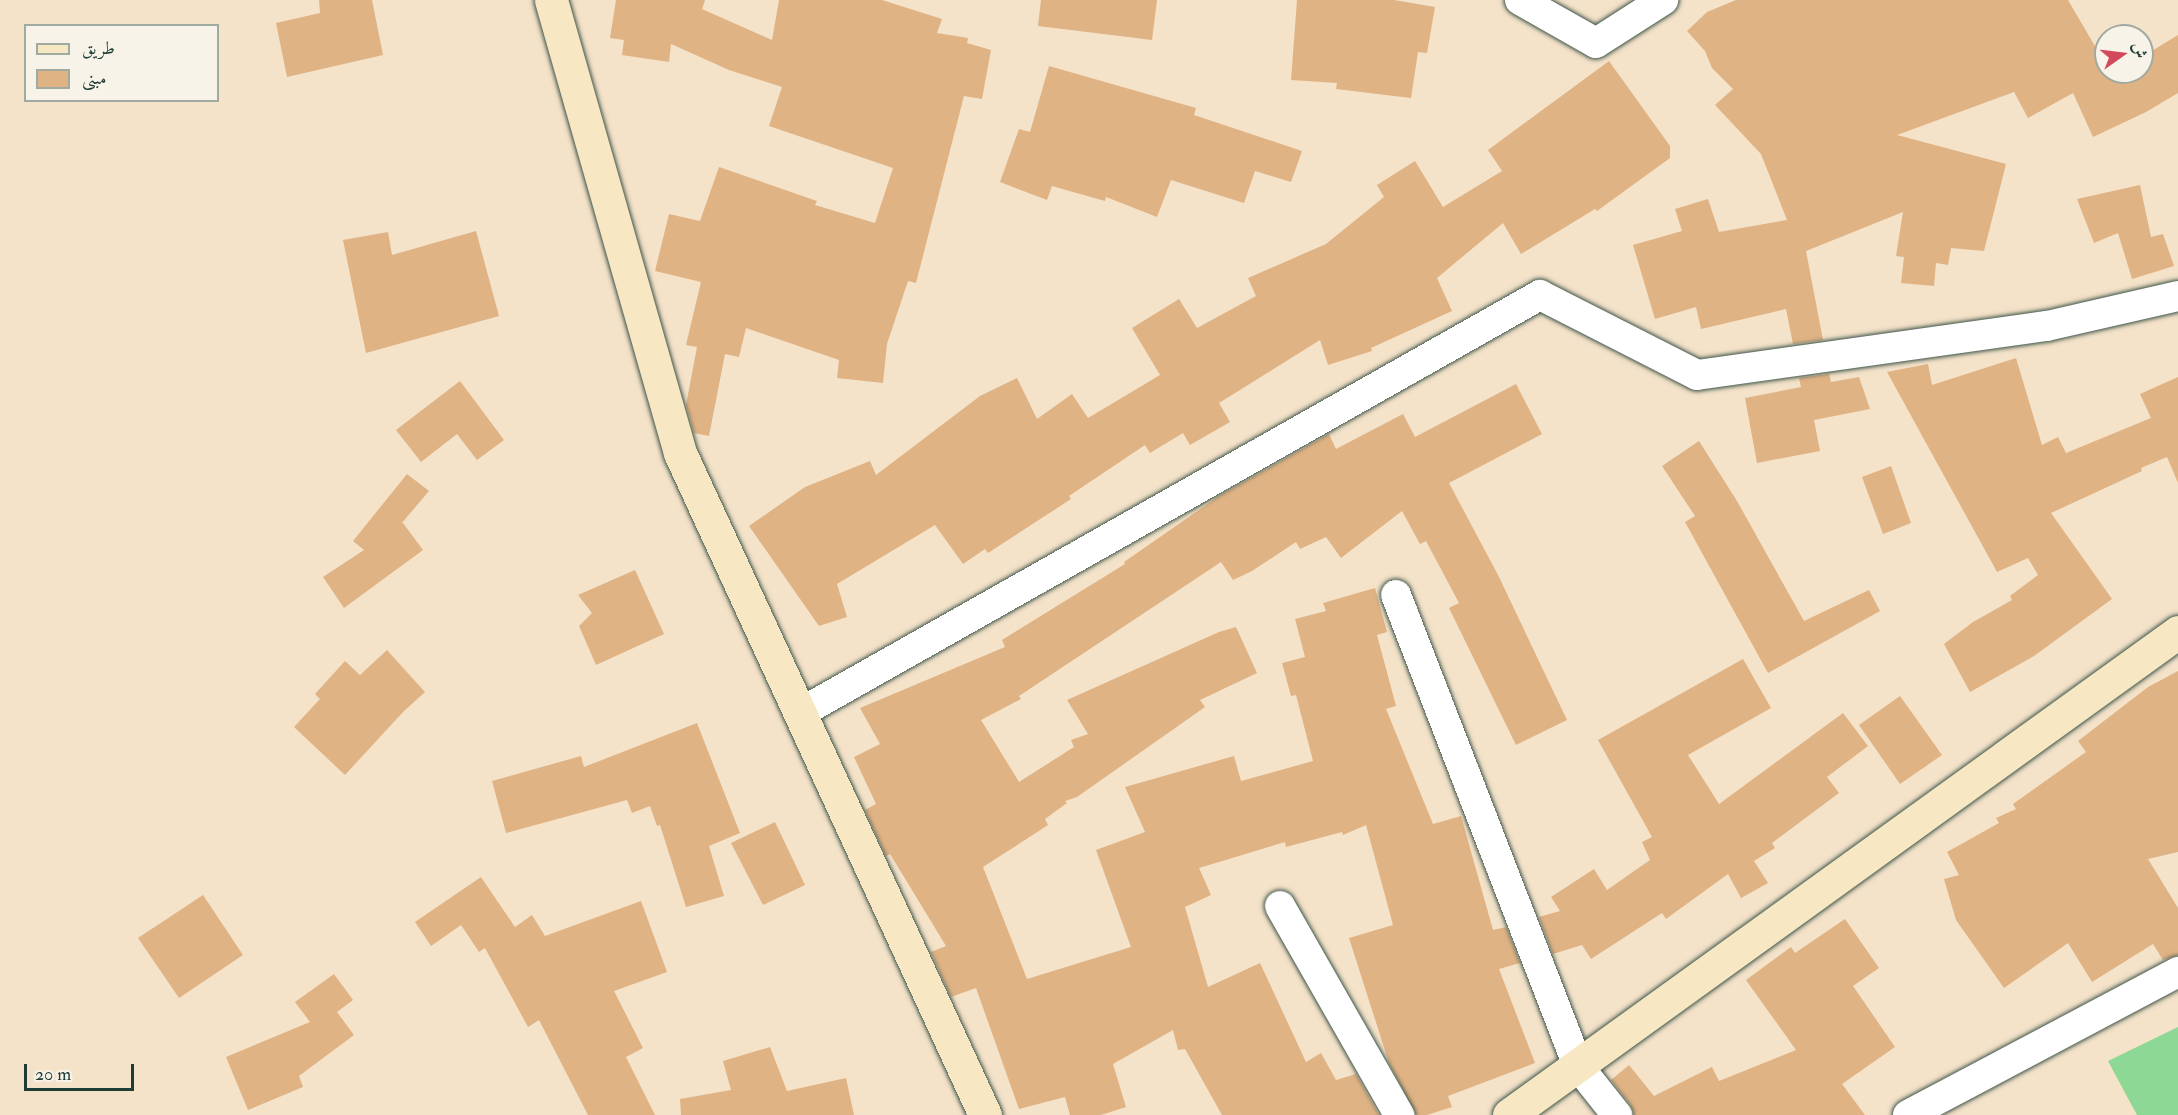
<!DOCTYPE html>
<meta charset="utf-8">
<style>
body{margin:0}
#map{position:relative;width:2178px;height:1115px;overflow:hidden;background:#f4e2c9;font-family:"IM FELL Double Pica",Amiri,serif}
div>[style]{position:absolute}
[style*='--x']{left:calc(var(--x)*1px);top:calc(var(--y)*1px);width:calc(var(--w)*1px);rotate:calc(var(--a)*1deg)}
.green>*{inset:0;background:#8cd894}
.building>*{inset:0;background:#e0b385}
.roads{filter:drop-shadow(0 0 2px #3f564a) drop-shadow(0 0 2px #3f564a)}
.street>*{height:30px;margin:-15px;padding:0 15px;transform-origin:15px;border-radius:15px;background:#fff}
.secondary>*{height:33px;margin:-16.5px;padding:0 16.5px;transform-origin:16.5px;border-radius:16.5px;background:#f7e8c3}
span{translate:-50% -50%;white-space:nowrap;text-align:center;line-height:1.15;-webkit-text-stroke:6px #f7f3e8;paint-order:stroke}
.legend{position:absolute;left:24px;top:24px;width:195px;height:78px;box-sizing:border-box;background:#f7f3e8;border:2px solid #a1aaa0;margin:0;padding:8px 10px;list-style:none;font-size:18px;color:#1f3d34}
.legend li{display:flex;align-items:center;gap:12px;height:30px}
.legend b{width:30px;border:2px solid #a1aaa0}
.north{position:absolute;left:2094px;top:24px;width:60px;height:60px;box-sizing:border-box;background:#f7f3e8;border:2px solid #a1aaa0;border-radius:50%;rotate:76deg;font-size:16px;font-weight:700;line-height:24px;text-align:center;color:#1f3d34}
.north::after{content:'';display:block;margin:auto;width:21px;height:27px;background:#d1495b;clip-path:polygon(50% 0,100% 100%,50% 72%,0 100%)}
.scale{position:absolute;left:24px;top:1064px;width:110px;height:27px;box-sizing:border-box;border:3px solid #1f3d34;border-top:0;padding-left:8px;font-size:18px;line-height:21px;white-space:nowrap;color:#1f3d34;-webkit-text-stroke:4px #f7f3e8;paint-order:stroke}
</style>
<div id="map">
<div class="green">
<i style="clip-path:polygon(2178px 1027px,2178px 1115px,2137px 1115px,2108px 1061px)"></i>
</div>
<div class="building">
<i style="clip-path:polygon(319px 0,372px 0,383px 55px,287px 77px,276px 23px,320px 13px)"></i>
<i style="clip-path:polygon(616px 0,705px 0,702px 9px,772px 40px,779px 0,882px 0,942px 19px,937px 33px,968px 38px,967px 43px,991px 50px,982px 99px,964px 96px,916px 283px,908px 281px,887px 344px,883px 383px,837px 378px,839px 360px,746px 328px,739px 357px,725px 354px,709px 436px,694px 433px,686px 405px,697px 347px,686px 345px,701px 282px,655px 271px,669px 214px,700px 221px,719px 167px,817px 201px,815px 205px,875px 223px,893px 168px,769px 126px,782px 87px,729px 70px,671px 44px,669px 62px,622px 55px,624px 40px,610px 38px)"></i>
<i style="clip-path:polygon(1041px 0,1157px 0,1152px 40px,1038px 26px)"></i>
<i style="clip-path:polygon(1297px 0,1394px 0,1435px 7px,1427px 53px,1418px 52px,1411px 98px,1336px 89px,1337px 83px,1291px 80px)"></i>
<i style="clip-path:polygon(1736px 0,2068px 0,2106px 65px,2106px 72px,2112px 75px,2116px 72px,2142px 72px,2142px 57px,2178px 35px,2178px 93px,2146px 112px,2093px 137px,2073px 93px,2028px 118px,2014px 92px,1897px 135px,2006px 164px,1984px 251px,1951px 248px,1948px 265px,1936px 263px,1934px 286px,1901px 283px,1904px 257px,1896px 256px,1903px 212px,1806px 251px,1823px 340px,1793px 344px,1786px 309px,1701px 329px,1696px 307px,1655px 319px,1633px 245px,1682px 231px,1675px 209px,1708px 199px,1719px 232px,1787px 220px,1761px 154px,1715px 105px,1733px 89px,1712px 68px,1705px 51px,1687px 31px,1707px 12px)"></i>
<i style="clip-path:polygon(1609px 61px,1670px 146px,1670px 158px,1597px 211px,1595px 209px,1521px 254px,1503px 223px,1437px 278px,1452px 311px,1371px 348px,1372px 351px,1328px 365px,1320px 340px,1219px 403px,1230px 422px,1190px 445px,1183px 433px,1150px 453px,1145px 445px,1069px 496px,1071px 499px,988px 553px,985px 549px,963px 564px,935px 525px,837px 584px,847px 617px,819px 626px,749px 526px,805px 487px,870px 461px,876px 475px,980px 396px,1017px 378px,1037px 419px,1072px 394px,1088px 418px,1160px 375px,1132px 328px,1179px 299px,1197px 328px,1256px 296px,1248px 278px,1326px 244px,1384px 197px,1377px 185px,1415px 161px,1443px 207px,1502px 171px,1488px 150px)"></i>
<i style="clip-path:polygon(1049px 66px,1196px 108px,1194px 115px,1302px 151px,1291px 182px,1255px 171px,1244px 203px,1171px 180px,1157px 217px,1106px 197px,1105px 201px,1052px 186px,1047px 200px,1000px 182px,1019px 129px,1030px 132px)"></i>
<i style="clip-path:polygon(2140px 185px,2151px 237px,2163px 234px,2174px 266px,2132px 279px,2118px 233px,2094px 243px,2077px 199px)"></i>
<i style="clip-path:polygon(476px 231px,499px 316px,366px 353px,343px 240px,388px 232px,392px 255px)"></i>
<i style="clip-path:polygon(2016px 358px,2042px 445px,2058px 437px,2066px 453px,2151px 418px,2140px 394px,2178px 377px,2178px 483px,2167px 457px,2141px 468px,2142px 471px,2051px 513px,2112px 599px,2034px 656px,1970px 692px,1944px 644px,1973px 622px,2012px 600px,2010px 596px,2038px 575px,2028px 558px,1997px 572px,1887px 372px,1928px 364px,1932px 385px)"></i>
<i style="clip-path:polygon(1829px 374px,1831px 382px,1859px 377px,1870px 409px,1814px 420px,1820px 451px,1757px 463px,1745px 398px,1801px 387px,1799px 378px)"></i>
<i style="clip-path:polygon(460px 381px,504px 440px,477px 460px,457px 434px,421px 462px,396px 430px)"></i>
<i style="clip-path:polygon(1516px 384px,1542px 434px,1449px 483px,1498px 575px,1567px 720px,1516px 745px,1449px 608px,1459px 603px,1426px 541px,1420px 544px,1402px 511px,1341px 558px,1326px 537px,1300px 549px,1296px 542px,1252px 571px,1233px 580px,1221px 562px,1019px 696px,1021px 699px,981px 720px,1019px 782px,1074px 747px,1071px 740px,1088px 734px,1067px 700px,1219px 632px,1236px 627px,1257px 673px,1200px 700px,1205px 707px,1077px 797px,1065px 801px,1067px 803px,1045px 819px,1048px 825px,983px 867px,1027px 979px,1131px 947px,1096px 850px,1145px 832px,1125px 787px,1234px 756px,1241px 781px,1313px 761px,1296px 695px,1291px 696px,1282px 663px,1305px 657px,1295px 619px,1326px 611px,1323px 603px,1375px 588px,1387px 632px,1377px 635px,1396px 706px,1386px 709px,1433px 824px,1461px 816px,1493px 930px,1506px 927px,1520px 963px,1499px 969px,1535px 1063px,1448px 1096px,1452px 1107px,1427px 1115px,1416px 1115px,1389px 1063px,1349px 938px,1393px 925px,1366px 825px,1343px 835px,1342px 832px,1286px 847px,1285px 842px,1199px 868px,1211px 895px,1185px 907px,1208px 987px,1260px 963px,1306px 1062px,1321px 1053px,1336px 1080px,1356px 1074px,1379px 1115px,1222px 1115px,1185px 1049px,1178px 1050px,1173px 1030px,1113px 1064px,1126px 1107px,1101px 1115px,1070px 1115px,1065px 1097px,1019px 1109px,976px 988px,951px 997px,931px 952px,946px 946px,890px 854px,886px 856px,865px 810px,876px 804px,854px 757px,880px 744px,860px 708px,1005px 647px,1002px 640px,1125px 564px,1124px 562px,1219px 496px,1329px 434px,1336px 449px,1403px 414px,1415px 437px)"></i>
<i style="clip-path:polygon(1699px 441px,1737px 501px,1804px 621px,1869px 590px,1880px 611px,1768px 673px,1685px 522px,1695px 516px,1662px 466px)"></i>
<i style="clip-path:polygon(1891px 466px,1911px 523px,1883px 534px,1862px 477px)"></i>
<i style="clip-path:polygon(407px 474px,429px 491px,401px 524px,403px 523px,423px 550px,344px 608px,323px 577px,364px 550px,353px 541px)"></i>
<i style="clip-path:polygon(635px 570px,664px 634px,596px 665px,579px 626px,592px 613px,578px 595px)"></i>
<i style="clip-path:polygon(387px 650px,425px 692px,403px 712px,345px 775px,294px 727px,320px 699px,315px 694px,345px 661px,360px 675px)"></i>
<i style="clip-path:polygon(1743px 659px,1771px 708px,1688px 755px,1719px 804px,1843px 713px,1868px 746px,1827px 777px,1839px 793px,1772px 843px,1775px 848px,1754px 861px,1768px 883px,1741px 898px,1728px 874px,1666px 919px,1662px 913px,1591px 959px,1582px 945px,1553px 954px,1539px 917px,1560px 911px,1551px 897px,1594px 869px,1607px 890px,1650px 860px,1642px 842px,1652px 837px,1598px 740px)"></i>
<i style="clip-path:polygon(2178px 671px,2178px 852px,2148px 859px,2178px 908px,2178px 955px,2163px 960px,2153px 944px,2092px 982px,2068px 943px,2004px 988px,1956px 920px,1944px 879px,1959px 875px,1947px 852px,1999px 823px,1996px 818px,2016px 809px,2013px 804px,2086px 752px,2078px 741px,2148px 687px)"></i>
<i style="clip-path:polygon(1900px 696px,1942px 755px,1900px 784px,1859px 725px)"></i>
<i style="clip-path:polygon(697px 723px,740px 833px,709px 846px,724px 896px,686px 907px,660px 825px,657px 826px,650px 806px,632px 813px,627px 800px,506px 833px,492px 781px,581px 756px,584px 767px)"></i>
<i style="clip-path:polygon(775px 822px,805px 885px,763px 905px,731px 843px)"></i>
<i style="clip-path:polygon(481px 877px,515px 927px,532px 915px,545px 936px,641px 901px,667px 972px,614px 991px,643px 1048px,626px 1057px,655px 1115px,588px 1115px,539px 1020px,528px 1027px,485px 948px,479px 952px,461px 925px,431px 946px,415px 922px)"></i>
<i style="clip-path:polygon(203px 895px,243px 955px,179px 998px,138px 938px)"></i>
<i style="clip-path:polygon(1845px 919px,1879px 968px,1853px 986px,1895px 1047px,1842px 1084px,1865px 1115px,1634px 1115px,1630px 1104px,1611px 1080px,1629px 1065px,1654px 1096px,1712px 1067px,1719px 1081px,1796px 1050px,1746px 980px,1791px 947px,1795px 953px)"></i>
<i style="clip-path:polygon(334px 974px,353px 1000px,337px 1012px,354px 1035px,299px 1076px,303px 1087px,248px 1110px,226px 1057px,310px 1022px,295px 1002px)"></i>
<i style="clip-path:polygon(770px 1047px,787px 1091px,846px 1078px,854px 1115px,681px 1115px,680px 1099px,731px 1090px,723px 1061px)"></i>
</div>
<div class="roads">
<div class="street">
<i style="--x:1520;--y:0;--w:87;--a:29.5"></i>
<i style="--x:1596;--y:43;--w:80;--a:-32.7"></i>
<i style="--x:1396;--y:595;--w:505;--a:68.87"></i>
<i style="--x:1578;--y:1066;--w:63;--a:51.5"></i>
<i style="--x:800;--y:713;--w:850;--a:-29.46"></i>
<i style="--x:1540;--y:295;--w:176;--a:27"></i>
<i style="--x:1697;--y:375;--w:353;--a:-8"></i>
<i style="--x:2047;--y:326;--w:134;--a:-12.9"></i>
<i style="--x:1280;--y:906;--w:241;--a:60.3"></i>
<i style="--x:1908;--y:1115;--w:306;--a:-27.9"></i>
</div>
<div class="secondary">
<i style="--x:551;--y:0;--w:471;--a:74.1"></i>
<i style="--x:680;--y:453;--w:729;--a:65.26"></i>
<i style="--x:1509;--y:1115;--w:825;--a:-35.83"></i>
</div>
</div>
<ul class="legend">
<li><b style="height:8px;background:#f7e8c3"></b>طريق</li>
<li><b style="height:16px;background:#e0b385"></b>مبنى</li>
</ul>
<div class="north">ش</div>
<div class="scale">20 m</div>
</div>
